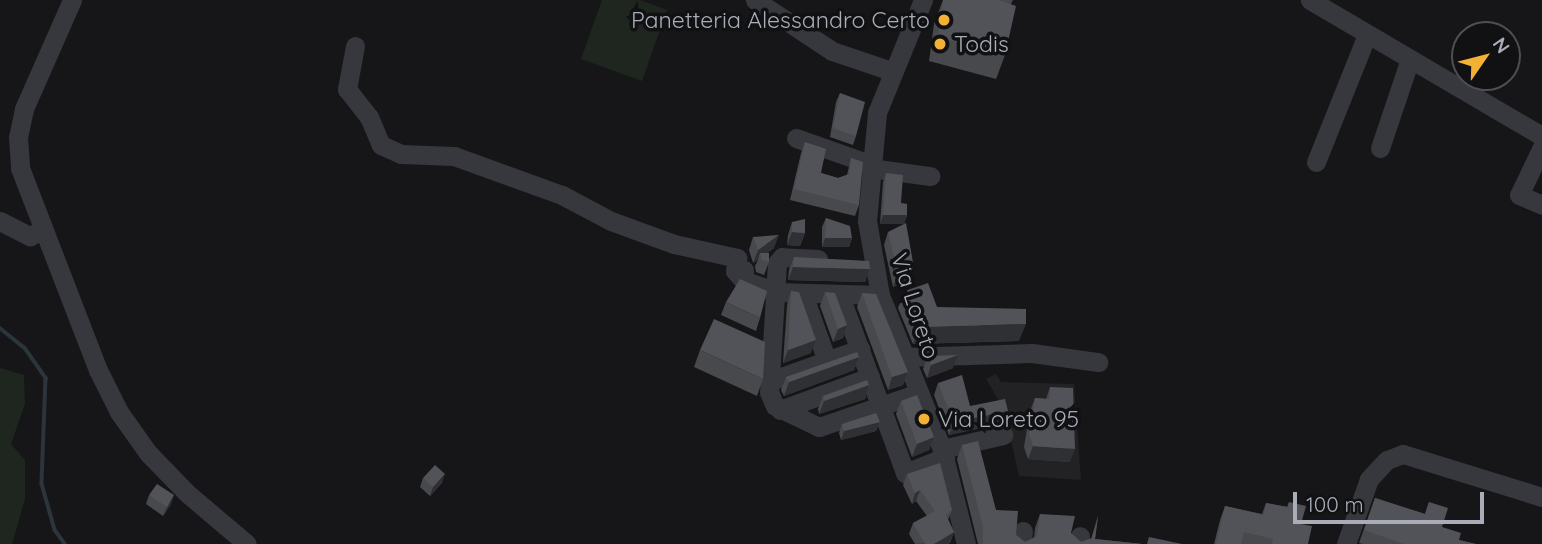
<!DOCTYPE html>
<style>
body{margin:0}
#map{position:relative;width:1542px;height:544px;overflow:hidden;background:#161618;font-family:Quicksand,sans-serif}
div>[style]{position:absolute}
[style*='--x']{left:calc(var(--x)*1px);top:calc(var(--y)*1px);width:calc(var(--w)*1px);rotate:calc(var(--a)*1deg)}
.built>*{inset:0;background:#222225}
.green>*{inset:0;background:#1e261f}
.stream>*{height:3.5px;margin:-1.75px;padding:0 1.75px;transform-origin:1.75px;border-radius:1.75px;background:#2c353c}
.minor>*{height:19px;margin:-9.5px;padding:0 9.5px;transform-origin:9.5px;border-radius:9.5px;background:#37383d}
.wall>*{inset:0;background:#47494d}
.shaded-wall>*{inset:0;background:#2f3033}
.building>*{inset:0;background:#525359}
.dots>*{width:19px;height:19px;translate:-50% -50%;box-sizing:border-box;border:4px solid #111113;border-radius:50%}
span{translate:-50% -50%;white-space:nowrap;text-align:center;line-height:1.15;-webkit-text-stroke:7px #111113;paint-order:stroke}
.poi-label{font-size:23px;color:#a8adb8}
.right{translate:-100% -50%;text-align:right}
.left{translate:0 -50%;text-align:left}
.street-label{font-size:23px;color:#a8adb8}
.north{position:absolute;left:1451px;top:21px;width:70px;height:70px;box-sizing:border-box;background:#111113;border:2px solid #4d4f55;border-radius:50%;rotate:55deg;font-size:19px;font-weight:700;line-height:28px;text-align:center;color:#a8adb8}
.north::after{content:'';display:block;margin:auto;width:24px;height:32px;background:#f2b134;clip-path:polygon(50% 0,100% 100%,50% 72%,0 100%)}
.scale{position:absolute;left:1293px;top:492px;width:191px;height:32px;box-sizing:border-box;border:4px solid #a8adb8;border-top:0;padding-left:9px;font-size:21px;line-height:24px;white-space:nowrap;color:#a8adb8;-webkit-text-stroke:5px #111113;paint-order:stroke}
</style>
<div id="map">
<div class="built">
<i style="clip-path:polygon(996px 374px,1001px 382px,1074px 384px,1081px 480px,1019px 476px,1004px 409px,986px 379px)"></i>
</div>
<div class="green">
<i style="clip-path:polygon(602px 0,640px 0,667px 10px,642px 81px,581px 59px)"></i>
<i style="clip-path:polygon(0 368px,24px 375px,25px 404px,11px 444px,25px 460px,25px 499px,12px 544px,0 544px)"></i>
</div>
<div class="stream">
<i style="--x:0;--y:328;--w:32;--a:39"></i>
<i style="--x:25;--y:348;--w:37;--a:55"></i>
<i style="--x:46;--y:378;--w:106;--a:92.2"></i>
<i style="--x:42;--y:484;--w:48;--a:74.2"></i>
<i style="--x:55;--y:530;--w:17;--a:54"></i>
</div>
<div class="minor">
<i style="--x:72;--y:0;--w:119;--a:113.8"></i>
<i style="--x:24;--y:109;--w:29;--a:102"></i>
<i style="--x:18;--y:137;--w:31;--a:86"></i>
<i style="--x:20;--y:168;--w:217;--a:68.9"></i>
<i style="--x:98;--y:370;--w:47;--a:63.4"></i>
<i style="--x:119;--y:412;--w:50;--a:54.7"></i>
<i style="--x:148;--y:453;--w:57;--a:45.7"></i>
<i style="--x:188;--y:494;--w:77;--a:40.3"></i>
<i style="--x:755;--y:0;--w:92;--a:33.5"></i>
<i style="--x:832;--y:51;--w:65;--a:18.7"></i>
<i style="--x:923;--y:0;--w:122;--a:112.2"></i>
<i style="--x:877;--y:113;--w:108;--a:95.3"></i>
<i style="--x:867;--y:221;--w:75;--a:80"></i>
<i style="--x:880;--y:295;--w:166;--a:68.1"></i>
<i style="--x:942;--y:449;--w:98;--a:75.8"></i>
<i style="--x:1310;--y:0;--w:269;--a:30.4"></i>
<i style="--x:355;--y:46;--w:44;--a:100.5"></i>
<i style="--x:347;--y:89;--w:36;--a:52"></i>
<i style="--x:369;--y:117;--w:30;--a:67"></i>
<i style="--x:381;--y:145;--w:22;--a:24"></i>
<i style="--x:401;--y:154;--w:53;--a:2.2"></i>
<i style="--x:454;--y:156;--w:115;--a:19.9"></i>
<i style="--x:562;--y:195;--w:55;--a:28"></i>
<i style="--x:611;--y:221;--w:67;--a:20.1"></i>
<i style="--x:674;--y:244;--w:65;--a:12.5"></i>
<i style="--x:737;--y:258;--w:13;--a:99"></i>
<i style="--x:735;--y:271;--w:12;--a:48"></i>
<i style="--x:796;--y:138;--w:78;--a:19.4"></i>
<i style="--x:1542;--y:147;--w:53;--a:115.6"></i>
<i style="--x:1519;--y:195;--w:25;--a:23"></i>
<i style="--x:1380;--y:148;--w:94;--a:-71.4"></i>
<i style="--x:1316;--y:162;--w:135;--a:-68.2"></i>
<i style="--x:870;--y:168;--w:61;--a:7.6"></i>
<i style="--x:0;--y:221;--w:34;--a:27"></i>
<i style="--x:30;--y:236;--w:13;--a:-27"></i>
<i style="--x:818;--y:259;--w:36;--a:-177"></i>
<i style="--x:782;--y:257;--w:8;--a:130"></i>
<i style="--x:777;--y:263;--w:129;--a:93.5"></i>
<i style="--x:769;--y:392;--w:15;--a:67"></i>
<i style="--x:775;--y:406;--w:49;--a:25.5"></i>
<i style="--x:819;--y:427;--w:106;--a:-18.8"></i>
<i style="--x:744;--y:270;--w:10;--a:96"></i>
<i style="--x:743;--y:280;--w:35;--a:20"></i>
<i style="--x:776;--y:292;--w:104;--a:1.7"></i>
<i style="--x:803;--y:294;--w:71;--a:70.3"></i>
<i style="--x:840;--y:296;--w:189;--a:69.8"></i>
<i style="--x:905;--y:473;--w:43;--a:-21.8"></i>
<i style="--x:904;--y:357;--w:128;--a:-1.8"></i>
<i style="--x:1032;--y:353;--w:67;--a:7.8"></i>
<i style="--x:770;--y:381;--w:96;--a:-19.6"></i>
<i style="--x:780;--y:410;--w:96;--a:-20.1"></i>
<i style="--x:942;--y:449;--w:63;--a:-12.9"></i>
<i style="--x:1022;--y:544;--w:13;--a:-86"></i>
<i style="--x:1078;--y:544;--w:8;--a:-76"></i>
<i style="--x:1346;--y:544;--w:69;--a:-70.5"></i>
<i style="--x:1369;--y:479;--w:26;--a:-47"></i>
<i style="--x:1387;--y:460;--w:17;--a:-21"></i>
<i style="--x:1403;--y:454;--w:145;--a:17.2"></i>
</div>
<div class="wall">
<i style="clip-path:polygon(943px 0,1013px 0,1011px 4px,1005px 55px,996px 79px,929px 61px,934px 24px)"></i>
<i style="clip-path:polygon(840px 93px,856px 136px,853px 145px,830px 137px,836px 102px)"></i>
<i style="clip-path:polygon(805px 142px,821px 173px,838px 178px,847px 175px,851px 158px,859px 205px,855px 216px,790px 200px,801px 153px)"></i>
<i style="clip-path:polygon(886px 173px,907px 215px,904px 224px,880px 224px,883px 182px)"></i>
<i style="clip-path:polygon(826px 218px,852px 238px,849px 247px,822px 247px,822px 227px)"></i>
<i style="clip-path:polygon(792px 222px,805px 233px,800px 246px,787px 245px,788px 235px)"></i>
<i style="clip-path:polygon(888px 232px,909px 281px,893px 287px,884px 245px)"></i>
<i style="clip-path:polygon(753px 237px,774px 248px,767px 253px,769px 262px,764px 275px,756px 272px,755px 266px,758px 260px,753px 263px,749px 250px)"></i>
<i style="clip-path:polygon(794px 257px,870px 269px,865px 282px,788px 280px,789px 270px)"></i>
<i style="clip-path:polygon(791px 291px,811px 353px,783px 363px,787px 305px)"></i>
<i style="clip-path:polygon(905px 291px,937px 307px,1019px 341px,913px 344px,898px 308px)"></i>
<i style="clip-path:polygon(825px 292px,847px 325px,843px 338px,833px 342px,820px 306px)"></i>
<i style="clip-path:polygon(862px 293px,908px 372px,903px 385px,888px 390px,857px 307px)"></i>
<i style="clip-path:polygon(726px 302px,760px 318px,756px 331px,721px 315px)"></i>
<i style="clip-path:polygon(700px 350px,763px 379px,757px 396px,694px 367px)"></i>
<i style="clip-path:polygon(928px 356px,953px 368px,927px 378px,923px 369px)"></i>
<i style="clip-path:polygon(859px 357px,854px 370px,784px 396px,781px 390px,786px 377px)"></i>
<i style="clip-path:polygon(938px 383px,970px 406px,1003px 423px,949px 435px,934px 395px)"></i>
<i style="clip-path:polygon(869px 385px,865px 399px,819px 414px,818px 409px,823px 396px)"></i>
<i style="clip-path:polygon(1050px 387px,1070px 462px,1028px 459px,1024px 447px,1030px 411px,1035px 398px,1046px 399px)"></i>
<i style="clip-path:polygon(901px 401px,934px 437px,929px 450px,912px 457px,896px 414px)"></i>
<i style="clip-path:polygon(880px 422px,876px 431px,841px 440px,839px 433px,842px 424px)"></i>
<i style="clip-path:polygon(962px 445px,996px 510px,1016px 535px,1025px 542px,1034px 538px,1035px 528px,1040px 514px,1071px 533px,1081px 542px,1091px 539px,1098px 516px,1095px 539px,1142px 544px,978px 544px,957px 459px)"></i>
<i style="clip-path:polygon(907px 474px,952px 510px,948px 520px,954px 532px,950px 543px,915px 544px,909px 534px,913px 523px,927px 516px,916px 501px,912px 504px,903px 485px)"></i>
<i style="clip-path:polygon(423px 478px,442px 483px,430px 496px,420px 487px)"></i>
<i style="clip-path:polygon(149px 495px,171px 504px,163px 516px,146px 504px)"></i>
<i style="clip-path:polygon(1375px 498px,1425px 514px,1429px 502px,1442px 527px,1459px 540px,1476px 544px,1363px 544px,1359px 543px)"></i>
<i style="clip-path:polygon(1289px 502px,1301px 524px,1308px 544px,1214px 544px,1220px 520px,1225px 506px,1262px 514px,1266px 503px,1287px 507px)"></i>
</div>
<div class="shaded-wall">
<i style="clip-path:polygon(883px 215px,907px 215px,904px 224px,880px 224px)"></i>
<i style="clip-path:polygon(792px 232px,805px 233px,800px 246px,787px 245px)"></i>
<i style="clip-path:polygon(779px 235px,774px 248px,761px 258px,760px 253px,758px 260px,753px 263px,758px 250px)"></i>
<i style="clip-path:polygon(825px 238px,852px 238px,849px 247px,822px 247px)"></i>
<i style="clip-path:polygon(793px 267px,870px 269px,865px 282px,788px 280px)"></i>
<i style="clip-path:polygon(914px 268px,909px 281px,893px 287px,898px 274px)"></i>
<i style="clip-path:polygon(1026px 324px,1019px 341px,913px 344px,919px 327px)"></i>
<i style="clip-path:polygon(847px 325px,843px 338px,833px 342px,838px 329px)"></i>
<i style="clip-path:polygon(816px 340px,811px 353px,783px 363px,788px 350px)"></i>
<i style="clip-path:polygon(958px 355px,953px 368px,927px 378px,931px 365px)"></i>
<i style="clip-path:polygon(859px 357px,854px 370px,784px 396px,789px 382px)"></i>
<i style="clip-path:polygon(908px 372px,903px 385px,888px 390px,892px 377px)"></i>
<i style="clip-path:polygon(869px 385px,865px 399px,819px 414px,824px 401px)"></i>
<i style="clip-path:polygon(1008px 411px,1003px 423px,949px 435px,954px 422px)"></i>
<i style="clip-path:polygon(880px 422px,876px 431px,841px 440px,844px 431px)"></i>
<i style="clip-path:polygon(934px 437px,929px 450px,912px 457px,917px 444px)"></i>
<i style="clip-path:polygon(1033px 446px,1075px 449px,1070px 462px,1028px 459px)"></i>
<i style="clip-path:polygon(445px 474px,442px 483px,430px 496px,433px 487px)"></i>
<i style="clip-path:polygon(920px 490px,916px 501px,912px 504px,915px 493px)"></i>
<i style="clip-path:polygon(174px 495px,171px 504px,163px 516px,167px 507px)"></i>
<i style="clip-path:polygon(954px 532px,949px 544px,934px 544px)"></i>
</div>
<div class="building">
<i style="clip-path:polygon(943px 0,999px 0,1016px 6px,1005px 55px,938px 37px)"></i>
<i style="clip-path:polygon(840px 93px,865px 102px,856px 136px,833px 128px)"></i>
<i style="clip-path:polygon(805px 142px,826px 149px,821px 173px,838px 178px,849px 174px,851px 158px,863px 162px,859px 205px,794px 189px)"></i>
<i style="clip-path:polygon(886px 173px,903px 175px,901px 203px,907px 204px,907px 215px,883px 215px)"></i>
<i style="clip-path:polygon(826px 218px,850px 226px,852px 238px,825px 238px)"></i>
<i style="clip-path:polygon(805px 219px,805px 233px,792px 232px,792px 222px)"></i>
<i style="clip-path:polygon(906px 223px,914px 268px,898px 274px,888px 232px)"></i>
<i style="clip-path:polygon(779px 235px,758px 250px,753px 237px)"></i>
<i style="clip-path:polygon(760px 253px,769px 253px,769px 262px,761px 259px)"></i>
<i style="clip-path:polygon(794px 257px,869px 261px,870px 269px,793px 267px)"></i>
<i style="clip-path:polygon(740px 279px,767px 291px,760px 318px,726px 302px)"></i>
<i style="clip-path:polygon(928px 283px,937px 307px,1026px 309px,1026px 324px,919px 327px,905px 291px)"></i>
<i style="clip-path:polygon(791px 291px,799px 292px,816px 340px,788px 350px)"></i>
<i style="clip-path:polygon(825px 292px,835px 293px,847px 325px,838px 329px)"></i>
<i style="clip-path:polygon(862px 293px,876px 294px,908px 372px,892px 377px)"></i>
<i style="clip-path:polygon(714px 319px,765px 342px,763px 379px,700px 350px)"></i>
<i style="clip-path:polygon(857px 352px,859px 357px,789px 382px,786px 377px)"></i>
<i style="clip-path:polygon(958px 355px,931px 365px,928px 356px)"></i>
<i style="clip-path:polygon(962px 375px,970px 406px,1005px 399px,1008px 411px,954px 422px,938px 383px)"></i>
<i style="clip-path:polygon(867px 380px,869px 385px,824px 401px,823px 396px)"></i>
<i style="clip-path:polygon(1050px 387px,1073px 388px,1075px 449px,1033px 446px,1029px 434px,1035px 398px,1049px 399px)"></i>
<i style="clip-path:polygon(917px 395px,934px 437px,917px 444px,901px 401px)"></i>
<i style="clip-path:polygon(876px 413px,880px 422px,844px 431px,842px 424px)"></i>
<i style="clip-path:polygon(978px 441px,996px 510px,1018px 511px,1016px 535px,1025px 542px,1037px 536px,1040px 514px,1075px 516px,1071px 533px,1081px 542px,1092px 538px,1098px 516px,1095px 539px,1142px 544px,983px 544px,983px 527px,962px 445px)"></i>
<i style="clip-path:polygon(940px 463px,952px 510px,946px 515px,954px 532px,934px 544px,925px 544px,913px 523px,935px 511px,920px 490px,915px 493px,907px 474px)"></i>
<i style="clip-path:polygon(435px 465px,445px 474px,433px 487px,423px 478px)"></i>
<i style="clip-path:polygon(157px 484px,174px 495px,167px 507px,149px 495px)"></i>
<i style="clip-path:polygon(1375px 498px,1425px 514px,1429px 502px,1448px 508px,1442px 527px,1461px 533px,1459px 540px,1476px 544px,1404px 544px,1364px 530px)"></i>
<i style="clip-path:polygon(1289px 502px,1306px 506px,1301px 524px,1312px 526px,1308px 544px,1272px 544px,1273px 539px,1244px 532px,1241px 544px,1216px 544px,1225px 506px,1264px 515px,1266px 503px,1288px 507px)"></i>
<i style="clip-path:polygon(1149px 537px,1182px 544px,1147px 544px)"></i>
</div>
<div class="dots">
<i style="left:944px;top:20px;background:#f2b134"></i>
<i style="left:940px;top:44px;background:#f2b134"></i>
<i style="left:924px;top:419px;background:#f2b134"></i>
</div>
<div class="poi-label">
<span class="right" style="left:930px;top:20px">Panetteria Alessandro Certo</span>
<span class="left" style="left:954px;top:44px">Todis</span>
<span class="left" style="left:938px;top:419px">Via Loreto 95</span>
</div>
<div class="street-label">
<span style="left:915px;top:306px;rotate:72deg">Via Loreto</span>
</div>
<div class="north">N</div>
<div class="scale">100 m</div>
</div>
